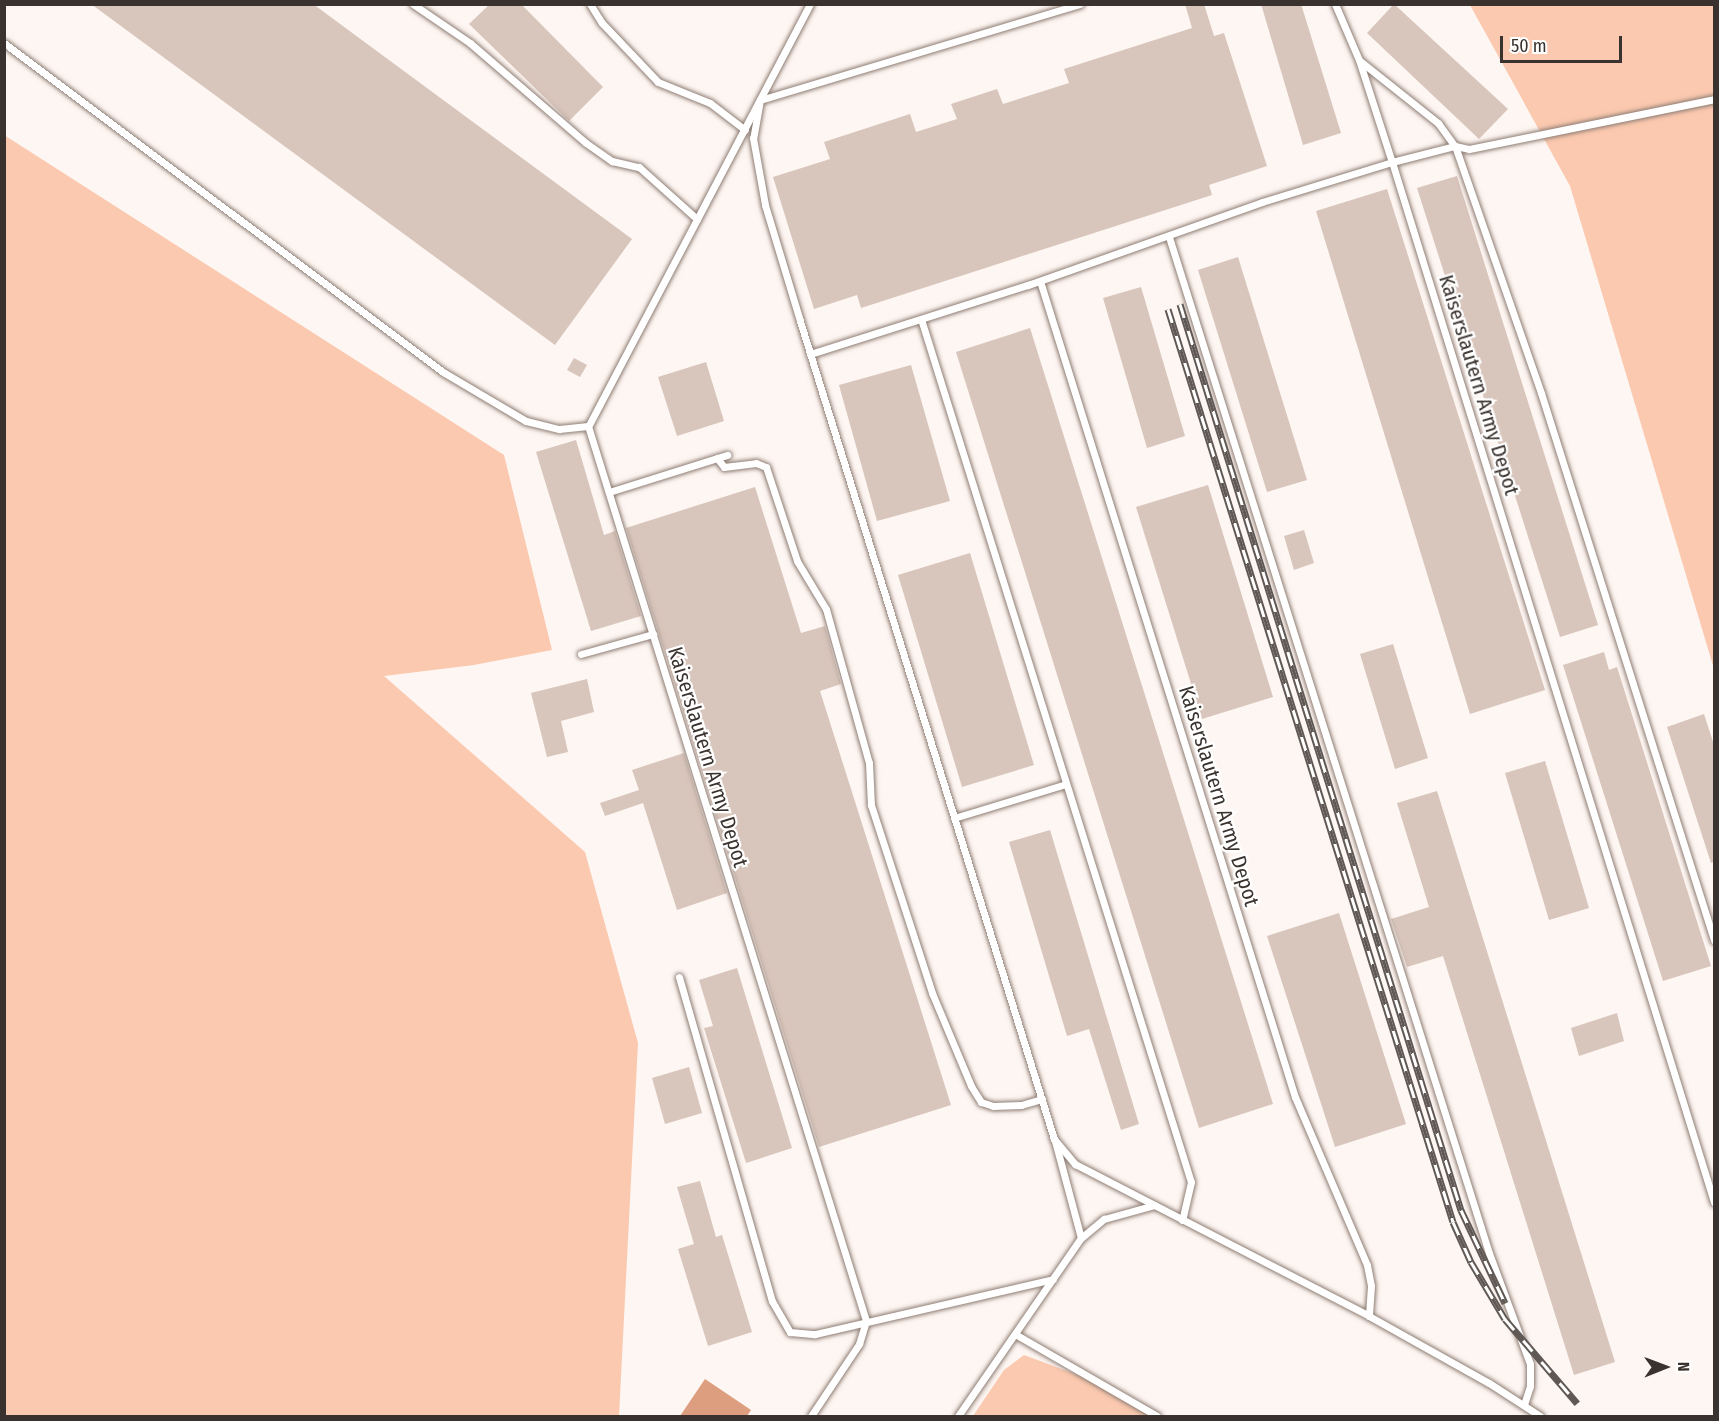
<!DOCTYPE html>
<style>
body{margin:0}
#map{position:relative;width:1719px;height:1421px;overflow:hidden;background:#fef6f2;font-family:"Fira Sans Condensed",sans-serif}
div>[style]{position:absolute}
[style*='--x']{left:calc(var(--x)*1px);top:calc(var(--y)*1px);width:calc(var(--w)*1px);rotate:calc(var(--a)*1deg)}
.green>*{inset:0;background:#fbc9af}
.water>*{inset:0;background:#dc9e7e}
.building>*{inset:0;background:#d8c5bb}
.roads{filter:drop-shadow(0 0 2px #8e7d74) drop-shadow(0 0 2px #8e7d74)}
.lane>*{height:7px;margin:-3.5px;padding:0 3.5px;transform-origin:3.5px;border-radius:3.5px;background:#fff}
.rail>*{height:7px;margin-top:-3.5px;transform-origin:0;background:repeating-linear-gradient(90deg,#fff 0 14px,#5f5854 0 28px);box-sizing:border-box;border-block:2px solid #5f5854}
span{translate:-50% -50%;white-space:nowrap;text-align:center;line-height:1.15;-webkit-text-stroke:4.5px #fff;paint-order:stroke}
.street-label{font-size:21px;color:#39322e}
.frame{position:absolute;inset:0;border:6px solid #39322e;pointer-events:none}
.north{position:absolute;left:1635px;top:1337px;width:60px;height:60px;-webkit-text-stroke:4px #fff;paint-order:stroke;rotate:89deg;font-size:16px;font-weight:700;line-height:24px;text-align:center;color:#39322e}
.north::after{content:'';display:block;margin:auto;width:21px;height:27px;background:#39322e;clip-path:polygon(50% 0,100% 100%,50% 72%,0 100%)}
.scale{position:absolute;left:1500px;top:36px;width:122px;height:27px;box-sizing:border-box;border:3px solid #39322e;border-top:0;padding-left:8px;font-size:18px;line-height:21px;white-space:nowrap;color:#39322e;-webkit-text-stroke:4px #fff;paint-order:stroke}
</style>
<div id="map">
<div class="green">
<i style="clip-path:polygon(1470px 5px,1714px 5px,1714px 669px,1570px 186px)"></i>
<i style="clip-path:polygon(4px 135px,504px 455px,552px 650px,474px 665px,384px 676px,585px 852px,638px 1043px,619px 1416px,5px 1416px)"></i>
<i style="clip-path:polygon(1024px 1355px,1091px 1380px,1157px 1416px,973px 1416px,1004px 1370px)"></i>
</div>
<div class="water">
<i style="clip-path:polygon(705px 1379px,751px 1410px,747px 1416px,680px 1416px)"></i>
</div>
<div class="building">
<i style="clip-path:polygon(91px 4px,313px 4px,632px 239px,555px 345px)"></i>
<i style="clip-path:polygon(490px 4px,521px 4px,603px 87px,569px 121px,469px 24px)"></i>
<i style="clip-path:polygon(1185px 4px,1204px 4px,1214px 36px,1224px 33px,1267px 166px,1209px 185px,1212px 195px,861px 308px,857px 295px,814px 309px,773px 177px,830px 159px,824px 142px,910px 114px,916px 132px,957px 119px,951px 104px,997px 89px,1003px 104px,1069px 83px,1064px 69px,1192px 28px)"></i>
<i style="clip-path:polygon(1261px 4px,1301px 4px,1341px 133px,1303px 145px)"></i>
<i style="clip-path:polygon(1394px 4px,1508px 109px,1479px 139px,1367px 33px)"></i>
<i style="clip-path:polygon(1457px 176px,1598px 625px,1560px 637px,1417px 188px)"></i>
<i style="clip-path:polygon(1387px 189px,1545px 690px,1470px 714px,1316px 211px)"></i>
<i style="clip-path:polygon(1238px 257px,1307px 480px,1267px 492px,1198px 270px)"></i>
<i style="clip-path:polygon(1141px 287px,1185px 436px,1147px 448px,1103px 298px)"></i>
<i style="clip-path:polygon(1030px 328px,1273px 1104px,1199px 1128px,956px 352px)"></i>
<i style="clip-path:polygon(574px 358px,587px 365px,580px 377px,567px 370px)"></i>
<i style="clip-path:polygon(706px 362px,724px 421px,677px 436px,658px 377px)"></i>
<i style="clip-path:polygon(911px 365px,950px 501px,877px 521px,839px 385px)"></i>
<i style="clip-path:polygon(576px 440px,604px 535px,615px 531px,641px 616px,591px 631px,536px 452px)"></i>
<i style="clip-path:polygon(1208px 485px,1273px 697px,1202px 719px,1136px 507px)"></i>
<i style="clip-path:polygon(755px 487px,801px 633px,825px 626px,841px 684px,820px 691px,951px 1105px,819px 1147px,626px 528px)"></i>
<i style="clip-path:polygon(1304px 530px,1314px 563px,1294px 570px,1284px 536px)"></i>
<i style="clip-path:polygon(970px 553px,1034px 765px,962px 787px,898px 575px)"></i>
<i style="clip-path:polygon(1393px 644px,1428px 758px,1395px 769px,1360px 654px)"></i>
<i style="clip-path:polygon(1604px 652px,1609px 670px,1617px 667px,1711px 966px,1663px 981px,1563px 665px)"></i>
<i style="clip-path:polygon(587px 679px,594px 712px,561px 721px,568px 752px,547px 757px,531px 693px)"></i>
<i style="clip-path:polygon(1704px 714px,1714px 745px,1714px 862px,1711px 863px,1667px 727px)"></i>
<i style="clip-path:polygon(684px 753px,727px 893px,677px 910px,643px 803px,605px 816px,600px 803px,639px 790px,632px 770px)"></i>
<i style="clip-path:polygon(1545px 761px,1589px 908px,1549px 920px,1505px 773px)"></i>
<i style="clip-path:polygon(1437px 791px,1615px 1362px,1574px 1375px,1443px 956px,1407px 967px,1391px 919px,1429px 907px,1397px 803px)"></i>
<i style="clip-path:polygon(1050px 830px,1139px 1124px,1121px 1130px,1089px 1029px,1067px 1036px,1009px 842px)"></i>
<i style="clip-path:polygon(1339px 913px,1406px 1124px,1335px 1147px,1267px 936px)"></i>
<i style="clip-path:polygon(737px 968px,792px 1148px,746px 1163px,704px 1028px,713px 1026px,699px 980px)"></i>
<i style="clip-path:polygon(1617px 1013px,1624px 1041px,1579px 1056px,1571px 1028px)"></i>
<i style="clip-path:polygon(689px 1067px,702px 1113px,665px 1124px,652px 1078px)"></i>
<i style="clip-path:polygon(700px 1181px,716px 1237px,722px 1235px,752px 1332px,708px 1346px,678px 1249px,694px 1244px,677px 1187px)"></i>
</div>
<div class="roads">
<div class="lane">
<i style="--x:413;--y:4;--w:69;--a:34.4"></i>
<i style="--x:470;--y:43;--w:153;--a:40.8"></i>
<i style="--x:586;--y:143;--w:32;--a:35"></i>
<i style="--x:612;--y:161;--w:28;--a:13"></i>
<i style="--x:639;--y:167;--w:78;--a:41.9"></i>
<i style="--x:590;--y:4;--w:22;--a:58"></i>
<i style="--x:602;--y:23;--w:81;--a:46.5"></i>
<i style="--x:658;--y:82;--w:56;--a:22"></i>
<i style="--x:710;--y:103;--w:44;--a:37.6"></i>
<i style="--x:810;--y:4;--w:477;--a:117.7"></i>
<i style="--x:588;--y:426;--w:937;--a:72.74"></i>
<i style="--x:1080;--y:4;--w:334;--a:163.3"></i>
<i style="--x:760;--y:100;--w:39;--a:100"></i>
<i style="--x:753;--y:138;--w:68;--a:79.8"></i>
<i style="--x:765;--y:205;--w:121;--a:73.2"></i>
<i style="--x:800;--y:321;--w:857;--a:72.75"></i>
<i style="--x:1054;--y:1139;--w:33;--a:50"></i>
<i style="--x:1075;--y:1164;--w:331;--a:27.3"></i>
<i style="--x:1369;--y:1316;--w:137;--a:29.2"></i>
<i style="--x:1489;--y:1383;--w:61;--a:32.9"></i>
<i style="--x:1335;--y:4;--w:61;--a:66.8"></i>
<i style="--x:1359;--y:60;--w:107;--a:72.1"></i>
<i style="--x:1392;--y:162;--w:1089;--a:72.8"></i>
<i style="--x:4;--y:43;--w:549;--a:36.85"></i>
<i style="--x:443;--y:372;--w:96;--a:30.6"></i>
<i style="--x:526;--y:421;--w:34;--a:14"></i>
<i style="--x:559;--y:429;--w:29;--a:-6"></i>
<i style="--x:1360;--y:61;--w:100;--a:38.5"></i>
<i style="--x:1438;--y:123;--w:29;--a:54"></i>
<i style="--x:1455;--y:146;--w:262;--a:70.8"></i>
<i style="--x:1541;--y:393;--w:574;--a:72.45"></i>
<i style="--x:1169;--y:237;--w:1065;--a:72.52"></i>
<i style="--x:1489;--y:1253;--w:118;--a:69.7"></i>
<i style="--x:1530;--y:1364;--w:22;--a:90"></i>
<i style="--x:1530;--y:1386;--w:19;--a:108"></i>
<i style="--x:1040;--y:281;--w:855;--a:72.65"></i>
<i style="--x:1295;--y:1097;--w:183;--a:66.8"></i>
<i style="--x:1367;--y:1265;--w:21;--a:79"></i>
<i style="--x:1371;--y:1286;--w:30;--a:94"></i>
<i style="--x:921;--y:319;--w:904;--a:72.63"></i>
<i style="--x:1191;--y:1182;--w:39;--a:103"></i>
<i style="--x:810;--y:354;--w:229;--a:-17.6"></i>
<i style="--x:1028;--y:285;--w:248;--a:-19.5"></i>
<i style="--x:1262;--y:202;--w:136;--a:-17.1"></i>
<i style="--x:1392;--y:162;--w:65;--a:-14.3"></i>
<i style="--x:1455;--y:146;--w:14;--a:12"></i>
<i style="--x:1469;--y:149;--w:250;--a:-11.5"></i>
<i style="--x:717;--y:458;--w:11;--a:52"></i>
<i style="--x:724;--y:467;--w:32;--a:-7"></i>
<i style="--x:756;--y:463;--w:11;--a:22"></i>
<i style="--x:766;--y:467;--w:99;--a:71.7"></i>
<i style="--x:797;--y:561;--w:56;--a:58.9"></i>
<i style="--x:826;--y:609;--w:160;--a:74.4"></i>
<i style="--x:869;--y:763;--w:42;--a:87.3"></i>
<i style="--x:871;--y:805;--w:198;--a:72"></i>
<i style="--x:932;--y:993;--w:101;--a:67.2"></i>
<i style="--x:971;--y:1086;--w:19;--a:58"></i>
<i style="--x:981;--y:1102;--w:13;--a:18"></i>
<i style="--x:993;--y:1106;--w:28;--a:-2"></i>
<i style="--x:1021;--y:1105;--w:22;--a:-16"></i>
<i style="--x:609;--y:492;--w:124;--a:-17.4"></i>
<i style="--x:581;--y:654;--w:75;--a:-15.5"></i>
<i style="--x:954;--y:818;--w:117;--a:-16.9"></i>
<i style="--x:679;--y:977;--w:337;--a:74"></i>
<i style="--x:772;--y:1301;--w:36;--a:60"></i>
<i style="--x:790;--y:1332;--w:25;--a:5"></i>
<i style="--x:815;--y:1334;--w:244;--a:-13"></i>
<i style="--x:1055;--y:1141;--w:100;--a:75"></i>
<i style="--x:1081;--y:1238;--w:30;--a:-40"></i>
<i style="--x:1104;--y:1219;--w:52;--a:-15.6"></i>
<i style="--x:1015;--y:1334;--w:164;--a:30"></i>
<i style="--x:811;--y:1416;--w:87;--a:-56.3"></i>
<i style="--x:859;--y:1344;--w:24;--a:-73"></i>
<i style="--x:958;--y:1416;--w:216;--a:-55.4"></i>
</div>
</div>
<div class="rail">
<i style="--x:1180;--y:304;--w:949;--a:72.77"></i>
<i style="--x:1461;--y:1210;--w:103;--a:64.7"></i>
<i style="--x:1168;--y:309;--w:956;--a:72.66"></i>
<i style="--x:1453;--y:1222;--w:44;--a:65.8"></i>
<i style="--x:1471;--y:1262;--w:66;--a:59.2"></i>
<i style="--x:1505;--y:1319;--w:111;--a:49.4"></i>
</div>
<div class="street-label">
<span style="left:1479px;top:385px;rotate:73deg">Kaiserslautern Army Depot</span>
<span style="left:708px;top:757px;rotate:73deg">Kaiserslautern Army Depot</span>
<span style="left:1219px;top:796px;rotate:73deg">Kaiserslautern Army Depot</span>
</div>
<div class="frame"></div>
<div class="north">N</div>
<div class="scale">50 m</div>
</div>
